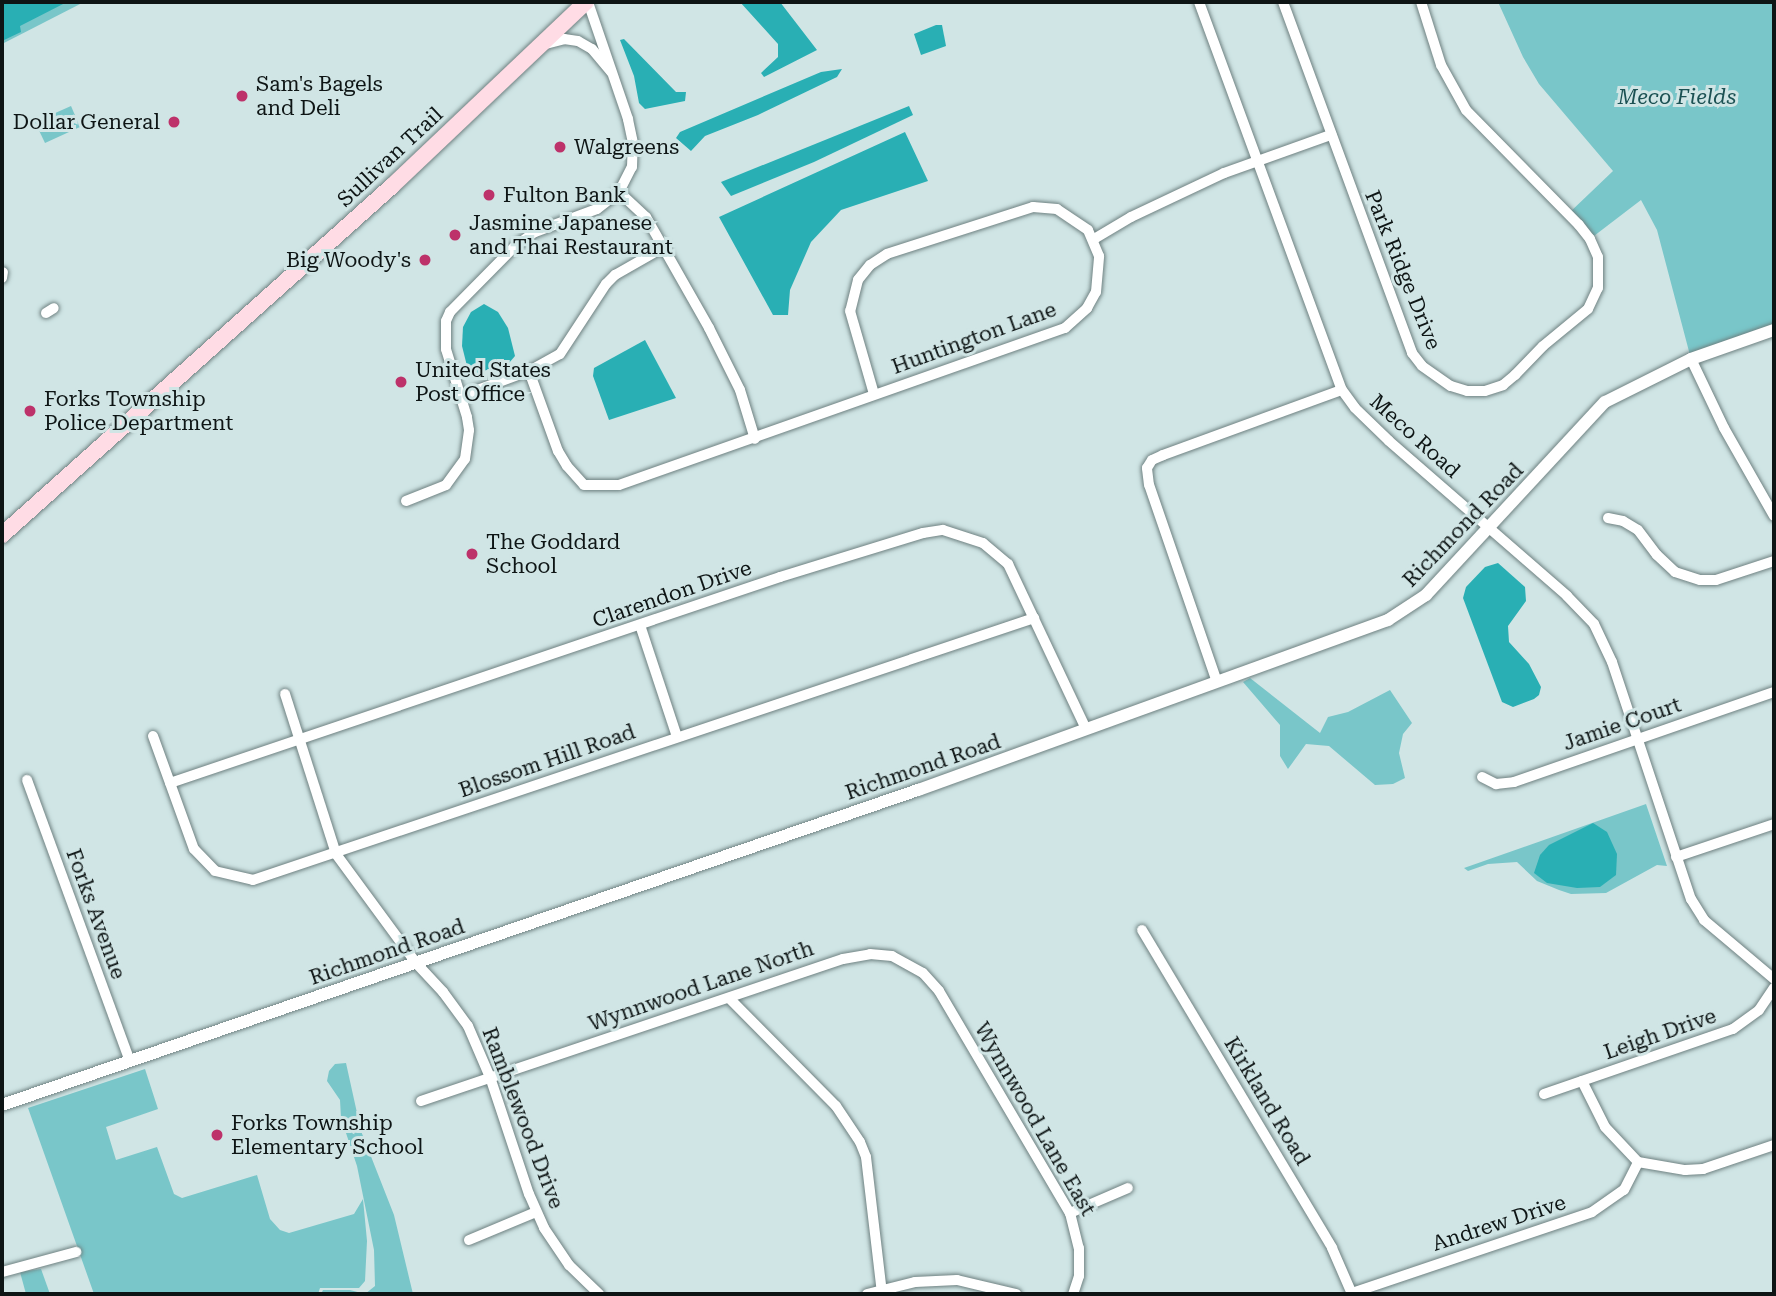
<!DOCTYPE html>
<style>
body{margin:0}
#map{position:relative;width:1776px;height:1296px;overflow:hidden;background:#d0e5e5;font-family:"Roboto Serif",serif}
div>[style]{position:absolute}
[style*='--x']{left:calc(var(--x)*1px);top:calc(var(--y)*1px);width:calc(var(--w)*1px);rotate:calc(var(--a)*1deg)}
.green>*{inset:0;background:#79c6c9}
.water>*{inset:0;background:#29afb4}
.roads{filter:drop-shadow(0 0 2px #6e8181) drop-shadow(0 0 2px #6e8181)}
.minor>*{height:10px;margin:-5px;padding:0 5px;transform-origin:5px;border-radius:5px;background:#fff}
.tertiary>*{height:12px;margin:-6px;padding:0 6px;transform-origin:6px;border-radius:6px;background:#fff}
.primary>*{height:16px;margin:-8px;padding:0 8px;transform-origin:8px;border-radius:8px;background:#ffdce5}
.dots>*{width:19px;height:19px;translate:-50% -50%;box-sizing:border-box;border:4px solid #d0e5e5;border-radius:50%}
span{translate:-50% -50%;white-space:nowrap;text-align:center;line-height:1.15;-webkit-text-stroke:6px #d0e5e5;paint-order:stroke}
.poi-label{font-size:21px;color:#0e1515}
.left{translate:0 -50%;text-align:left}
.right{translate:-100% -50%;text-align:right}
.park-label{font-size:21px;color:#1b5153;font-style:italic}
.street-label{font-size:21px;color:#0e1515}
.frame{position:absolute;inset:0;border:4px solid #0e1515;pointer-events:none}
</style>
<div id="map">
<div class="green">
<i style="clip-path:polygon(2px 2px,84px 2px,2px 44px)"></i>
<i style="clip-path:polygon(1498px 2px,1774px 2px,1774px 330px,1691px 359px,1657px 230px,1641px 200px,1590px 239px,1568px 214px,1613px 171px,1539px 84px,1523px 57px)"></i>
<i style="clip-path:polygon(71px 106px,80px 127px,45px 143px,35px 122px)"></i>
<i style="clip-path:polygon(1250px 678px,1320px 733px,1328px 717px,1348px 712px,1390px 690px,1412px 723px,1403px 734px,1399px 753px,1405px 778px,1393px 784px,1375px 785px,1329px 746px,1306px 744px,1288px 769px,1280px 756px,1280px 725px,1243px 682px)"></i>
<i style="clip-path:polygon(1646px 804px,1667px 866px,1657px 865px,1606px 893px,1571px 894px,1559px 890px,1537px 881px,1517px 862px,1488px 864px,1468px 871px,1464px 868px)"></i>
<i style="clip-path:polygon(346px 1063px,361px 1131px,394px 1215px,413px 1294px,321px 1294px,323px 1290px,350px 1290px,365px 1294px,375px 1286px,374px 1250px,357px 1166px,341px 1118px,340px 1100px,327px 1081px,329px 1071px,335px 1064px)"></i>
<i style="clip-path:polygon(145px 1069px,158px 1109px,106px 1127px,116px 1160px,157px 1147px,174px 1194px,182px 1198px,257px 1175px,270px 1219px,280px 1230px,289px 1233px,354px 1214px,363px 1199px,367px 1241px,365px 1281px,359px 1288px,320px 1288px,318px 1294px,94px 1294px,28px 1108px)"></i>
<i style="clip-path:polygon(41px 1269px,50px 1294px,26px 1294px,20px 1272px)"></i>
</div>
<div class="water">
<i style="clip-path:polygon(2px 2px,67px 2px,20px 26px,21px 32px,2px 41px)"></i>
<i style="clip-path:polygon(740px 2px,780px 2px,817px 50px,764px 77px,761px 73px,778px 57px,778px 44px)"></i>
<i style="clip-path:polygon(936px 25px,942px 25px,946px 46px,921px 55px,914px 34px)"></i>
<i style="clip-path:polygon(624px 39px,676px 92px,686px 92px,685px 101px,645px 109px,639px 103px,634px 76px,620px 40px)"></i>
<i style="clip-path:polygon(842px 69px,837px 77px,758px 115px,705px 136px,691px 151px,676px 138px,680px 132px,821px 72px)"></i>
<i style="clip-path:polygon(909px 106px,913px 115px,814px 162px,731px 196px,721px 182px)"></i>
<i style="clip-path:polygon(905px 132px,928px 181px,841px 210px,811px 242px,790px 290px,788px 315px,773px 315px,719px 217px)"></i>
<i style="clip-path:polygon(484px 304px,498px 312px,508px 328px,515px 356px,509px 363px,477px 373px,467px 366px,462px 346px,463px 327px,471px 312px)"></i>
<i style="clip-path:polygon(645px 340px,676px 398px,609px 420px,593px 376px,594px 368px)"></i>
<i style="clip-path:polygon(1498px 563px,1525px 587px,1526px 601px,1508px 626px,1509px 642px,1529px 664px,1541px 687px,1539px 695px,1534px 699px,1513px 707px,1502px 702px,1463px 598px,1466px 587px,1485px 567px)"></i>
<i style="clip-path:polygon(1593px 823px,1607px 832px,1617px 854px,1616px 875px,1600px 887px,1577px 888px,1547px 883px,1534px 873px,1540px 855px,1549px 845px)"></i>
</div>
<div class="roads">
<div class="minor">
<i style="--x:1199;--y:2;--w:414;--a:69.8"></i>
<i style="--x:1342;--y:390;--w:22;--a:54"></i>
<i style="--x:1355;--y:408;--w:47;--a:44.1"></i>
<i style="--x:1389;--y:441;--w:236;--a:41"></i>
<i style="--x:1567;--y:596;--w:39;--a:46"></i>
<i style="--x:1594;--y:624;--w:42;--a:64.7"></i>
<i style="--x:1612;--y:662;--w:250;--a:71.6"></i>
<i style="--x:1691;--y:899;--w:25;--a:58"></i>
<i style="--x:1704;--y:920;--w:92;--a:40.1"></i>
<i style="--x:1283;--y:2;--w:374;--a:69.8"></i>
<i style="--x:1412;--y:353;--w:16;--a:52"></i>
<i style="--x:1422;--y:366;--w:35;--a:35"></i>
<i style="--x:1451;--y:386;--w:17;--a:17"></i>
<i style="--x:1467;--y:391;--w:18;--a:0"></i>
<i style="--x:1485;--y:391;--w:19;--a:-18"></i>
<i style="--x:1503;--y:385;--w:16;--a:-40"></i>
<i style="--x:1515;--y:375;--w:40;--a:-46"></i>
<i style="--x:1543;--y:346;--w:58;--a:-39.4"></i>
<i style="--x:1588;--y:309;--w:23;--a:-65"></i>
<i style="--x:1598;--y:288;--w:31;--a:-90"></i>
<i style="--x:1598;--y:257;--w:20;--a:-114"></i>
<i style="--x:1590;--y:239;--w:18;--a:-128"></i>
<i style="--x:1579;--y:225;--w:161;--a:-134.5"></i>
<i style="--x:1466;--y:110;--w:51;--a:-119.1"></i>
<i style="--x:1441;--y:65;--w:66;--a:-107.6"></i>
<i style="--x:542;--y:45;--w:23;--a:-15"></i>
<i style="--x:564;--y:39;--w:14;--a:8"></i>
<i style="--x:578;--y:41;--w:16;--a:30"></i>
<i style="--x:592;--y:49;--w:30;--a:50"></i>
<i style="--x:619;--y:192;--w:37;--a:43"></i>
<i style="--x:646;--y:217;--w:128;--a:60.4"></i>
<i style="--x:709;--y:328;--w:69;--a:63.4"></i>
<i style="--x:740;--y:390;--w:51;--a:73"></i>
<i style="--x:1094;--y:239;--w:43;--a:-30.7"></i>
<i style="--x:1131;--y:217;--w:103;--a:-25.3"></i>
<i style="--x:1224;--y:173;--w:114;--a:-19.6"></i>
<i style="--x:2;--y:278;--w:6;--a:-81"></i>
<i style="--x:46;--y:313;--w:9;--a:-32"></i>
<i style="--x:1691;--y:359;--w:76;--a:64.4"></i>
<i style="--x:1724;--y:428;--w:101;--a:60.4"></i>
<i style="--x:529;--y:371;--w:85;--a:70.1"></i>
<i style="--x:558;--y:451;--w:17;--a:59"></i>
<i style="--x:567;--y:466;--w:25;--a:48"></i>
<i style="--x:584;--y:485;--w:35;--a:0"></i>
<i style="--x:619;--y:485;--w:473;--a:-19.4"></i>
<i style="--x:1065;--y:328;--w:30;--a:-42"></i>
<i style="--x:1087;--y:308;--w:18;--a:-61"></i>
<i style="--x:1096;--y:292;--w:36;--a:-85"></i>
<i style="--x:1099;--y:256;--w:28;--a:-113"></i>
<i style="--x:1088;--y:230;--w:37;--a:-146"></i>
<i style="--x:1057;--y:209;--w:24;--a:-175"></i>
<i style="--x:1033;--y:207;--w:153;--a:162.2"></i>
<i style="--x:887;--y:254;--w:20;--a:147"></i>
<i style="--x:870;--y:265;--w:19;--a:129"></i>
<i style="--x:858;--y:280;--w:32;--a:104"></i>
<i style="--x:850;--y:311;--w:86;--a:73.9"></i>
<i style="--x:461;--y:396;--w:72;--a:-20.2"></i>
<i style="--x:529;--y:371;--w:35;--a:-29"></i>
<i style="--x:560;--y:354;--w:84;--a:-56.7"></i>
<i style="--x:606;--y:284;--w:13;--a:-45"></i>
<i style="--x:615;--y:275;--w:56;--a:-29.7"></i>
<i style="--x:406;--y:501;--w:43;--a:-21.8"></i>
<i style="--x:446;--y:485;--w:32;--a:-54"></i>
<i style="--x:465;--y:459;--w:29;--a:-82"></i>
<i style="--x:469;--y:430;--w:13;--a:-99"></i>
<i style="--x:467;--y:417;--w:71;--a:-107.2"></i>
<i style="--x:446;--y:349;--w:28;--a:-90"></i>
<i style="--x:446;--y:321;--w:10;--a:-66"></i>
<i style="--x:450;--y:312;--w:91;--a:-45.4"></i>
<i style="--x:514;--y:247;--w:26;--a:-36"></i>
<i style="--x:535;--y:232;--w:66;--a:-20.4"></i>
<i style="--x:597;--y:209;--w:28;--a:-38"></i>
<i style="--x:619;--y:192;--w:28;--a:-63"></i>
<i style="--x:632;--y:167;--w:24;--a:-88"></i>
<i style="--x:633;--y:143;--w:25;--a:-102"></i>
<i style="--x:628;--y:119;--w:124;--a:-108.9"></i>
<i style="--x:1608;--y:518;--w:15;--a:11"></i>
<i style="--x:1623;--y:521;--w:17;--a:31"></i>
<i style="--x:1638;--y:530;--w:31;--a:53"></i>
<i style="--x:1657;--y:555;--w:25;--a:43"></i>
<i style="--x:1675;--y:572;--w:26;--a:18"></i>
<i style="--x:1700;--y:580;--w:16;--a:0"></i>
<i style="--x:1716;--y:580;--w:61;--a:-18.1"></i>
<i style="--x:640;--y:625;--w:118;--a:71.7"></i>
<i style="--x:1217;--y:682;--w:208;--a:-109"></i>
<i style="--x:1149;--y:485;--w:17;--a:-97"></i>
<i style="--x:1147;--y:468;--w:9;--a:-58"></i>
<i style="--x:1152;--y:460;--w:12;--a:-24"></i>
<i style="--x:1163;--y:455;--w:190;--a:-20"></i>
<i style="--x:285;--y:694;--w:168;--a:72.3"></i>
<i style="--x:336;--y:854;--w:135;--a:53.7"></i>
<i style="--x:416;--y:963;--w:40;--a:47"></i>
<i style="--x:443;--y:992;--w:42;--a:53.7"></i>
<i style="--x:468;--y:1026;--w:56;--a:66.7"></i>
<i style="--x:490;--y:1077;--w:123;--a:71.6"></i>
<i style="--x:529;--y:1194;--w:37;--a:66"></i>
<i style="--x:544;--y:1228;--w:45;--a:56"></i>
<i style="--x:569;--y:1265;--w:42;--a:44"></i>
<i style="--x:153;--y:736;--w:120;--a:70.1"></i>
<i style="--x:194;--y:849;--w:30;--a:46"></i>
<i style="--x:215;--y:871;--w:39;--a:13"></i>
<i style="--x:253;--y:880;--w:824;--a:-18.54"></i>
<i style="--x:1482;--y:777;--w:16;--a:27"></i>
<i style="--x:1496;--y:784;--w:18;--a:-6"></i>
<i style="--x:1514;--y:782;--w:275;--a:-19.1"></i>
<i style="--x:27;--y:780;--w:299;--a:69.9"></i>
<i style="--x:170;--y:783;--w:644;--a:-18.66"></i>
<i style="--x:780;--y:577;--w:150;--a:-17.1"></i>
<i style="--x:923;--y:533;--w:20;--a:-9"></i>
<i style="--x:943;--y:530;--w:42;--a:18"></i>
<i style="--x:983;--y:543;--w:33;--a:40"></i>
<i style="--x:1008;--y:564;--w:183;--a:64.7"></i>
<i style="--x:1676;--y:857;--w:103;--a:-18.6"></i>
<i style="--x:1142;--y:930;--w:370;--a:59.1"></i>
<i style="--x:1332;--y:1248;--w:50;--a:66.5"></i>
<i style="--x:729;--y:998;--w:152;--a:45.3"></i>
<i style="--x:836;--y:1106;--w:43;--a:56.3"></i>
<i style="--x:860;--y:1142;--w:16;--a:68"></i>
<i style="--x:866;--y:1157;--w:138;--a:83.3"></i>
<i style="--x:1582;--y:1081;--w:51;--a:63.4"></i>
<i style="--x:1605;--y:1127;--w:48;--a:46.7"></i>
<i style="--x:1638;--y:1162;--w:48;--a:9.7"></i>
<i style="--x:1685;--y:1170;--w:18;--a:-3"></i>
<i style="--x:1703;--y:1169;--w:75;--a:-18.7"></i>
<i style="--x:1544;--y:1094;--w:200;--a:-19"></i>
<i style="--x:1733;--y:1029;--w:32;--a:-36"></i>
<i style="--x:1759;--y:1010;--w:27;--a:-56"></i>
<i style="--x:421;--y:1101;--w:445;--a:-18.6"></i>
<i style="--x:843;--y:959;--w:27;--a:-10"></i>
<i style="--x:870;--y:954;--w:22;--a:5"></i>
<i style="--x:892;--y:956;--w:35;--a:29"></i>
<i style="--x:923;--y:973;--w:24;--a:48"></i>
<i style="--x:939;--y:991;--w:258;--a:59.5"></i>
<i style="--x:1070;--y:1213;--w:36;--a:76"></i>
<i style="--x:1079;--y:1248;--w:28;--a:90"></i>
<i style="--x:1079;--y:1276;--w:19;--a:108"></i>
<i style="--x:1070;--y:1213;--w:63;--a:-23.3"></i>
<i style="--x:469;--y:1240;--w:73;--a:-22.7"></i>
<i style="--x:2;--y:1272;--w:77;--a:-15.1"></i>
<i style="--x:1352;--y:1293;--w:253;--a:-18.6"></i>
<i style="--x:1592;--y:1212;--w:39;--a:-35"></i>
<i style="--x:1624;--y:1190;--w:31;--a:-63"></i>
<i style="--x:867;--y:1294;--w:49;--a:-14"></i>
<i style="--x:915;--y:1282;--w:42;--a:-2.7"></i>
<i style="--x:957;--y:1280;--w:61;--a:13.3"></i>
</div>
<div class="tertiary">
<i style="--x:2;--y:1105;--w:969;--a:-18.98"></i>
<i style="--x:918;--y:790;--w:500;--a:-19.9"></i>
<i style="--x:1388;--y:620;--w:45;--a:-33.3"></i>
<i style="--x:1426;--y:595;--w:263;--a:-47.2"></i>
<i style="--x:1605;--y:402;--w:96;--a:-26.6"></i>
<i style="--x:1691;--y:359;--w:88;--a:-19.3"></i>
</div>
<div class="primary">
<i style="--x:2;--y:535;--w:523;--a:-41.82"></i>
<i style="--x:392;--y:186;--w:267;--a:-43.5"></i>
</div>
</div>
<div class="dots">
<i style="left:242px;top:96px;background:#bd326a"></i>
<i style="left:174px;top:122px;background:#bd326a"></i>
<i style="left:560px;top:147px;background:#bd326a"></i>
<i style="left:489px;top:195px;background:#bd326a"></i>
<i style="left:455px;top:235px;background:#bd326a"></i>
<i style="left:425px;top:260px;background:#bd326a"></i>
<i style="left:401px;top:382px;background:#bd326a"></i>
<i style="left:30px;top:411px;background:#bd326a"></i>
<i style="left:472px;top:554px;background:#bd326a"></i>
<i style="left:217px;top:1135px;background:#bd326a"></i>
</div>
<div class="poi-label">
<span class="left" style="left:256px;top:96px">Sam's Bagels<br>and Deli</span>
<span class="right" style="left:160px;top:122px">Dollar General</span>
<span class="left" style="left:574px;top:147px">Walgreens</span>
<span class="left" style="left:503px;top:195px">Fulton Bank</span>
<span class="left" style="left:469px;top:235px">Jasmine Japanese<br>and Thai Restaurant</span>
<span class="right" style="left:411px;top:260px">Big Woody's</span>
<span class="left" style="left:415px;top:382px">United States<br>Post Office</span>
<span class="left" style="left:44px;top:411px">Forks Township<br>Police Department</span>
<span class="left" style="left:486px;top:554px">The Goddard<br>School</span>
<span class="left" style="left:231px;top:1135px">Forks Township<br>Elementary School</span>
</div>
<div class="park-label">
<span style="left:1677px;top:97px">Meco Fields</span>
</div>
<div class="street-label">
<span style="left:390px;top:157px;rotate:-43deg">Sullivan Trail</span>
<span style="left:1403px;top:270px;rotate:68deg">Park Ridge Drive</span>
<span style="left:974px;top:338px;rotate:-20deg">Huntington Lane</span>
<span style="left:1415px;top:436px;rotate:42deg">Meco Road</span>
<span style="left:1463px;top:525px;rotate:-46deg">Richmond Road</span>
<span style="left:672px;top:594px;rotate:-19deg">Clarendon Drive</span>
<span style="left:1622px;top:724px;rotate:-19deg">Jamie Court</span>
<span style="left:547px;top:761px;rotate:-19deg">Blossom Hill Road</span>
<span style="left:923px;top:767px;rotate:-19deg">Richmond Road</span>
<span style="left:96px;top:914px;rotate:70deg">Forks Avenue</span>
<span style="left:387px;top:952px;rotate:-19deg">Richmond Road</span>
<span style="left:701px;top:986px;rotate:-19deg">Wynnwood Lane North</span>
<span style="left:1660px;top:1034px;rotate:-19deg">Leigh Drive</span>
<span style="left:1267px;top:1101px;rotate:59deg">Kirkland Road</span>
<span style="left:523px;top:1118px;rotate:69deg">Ramblewood Drive</span>
<span style="left:1035px;top:1119px;rotate:60deg">Wynnwood Lane East</span>
<span style="left:1499px;top:1223px;rotate:-18deg">Andrew Drive</span>
</div>
<div class="frame"></div>
</div>
